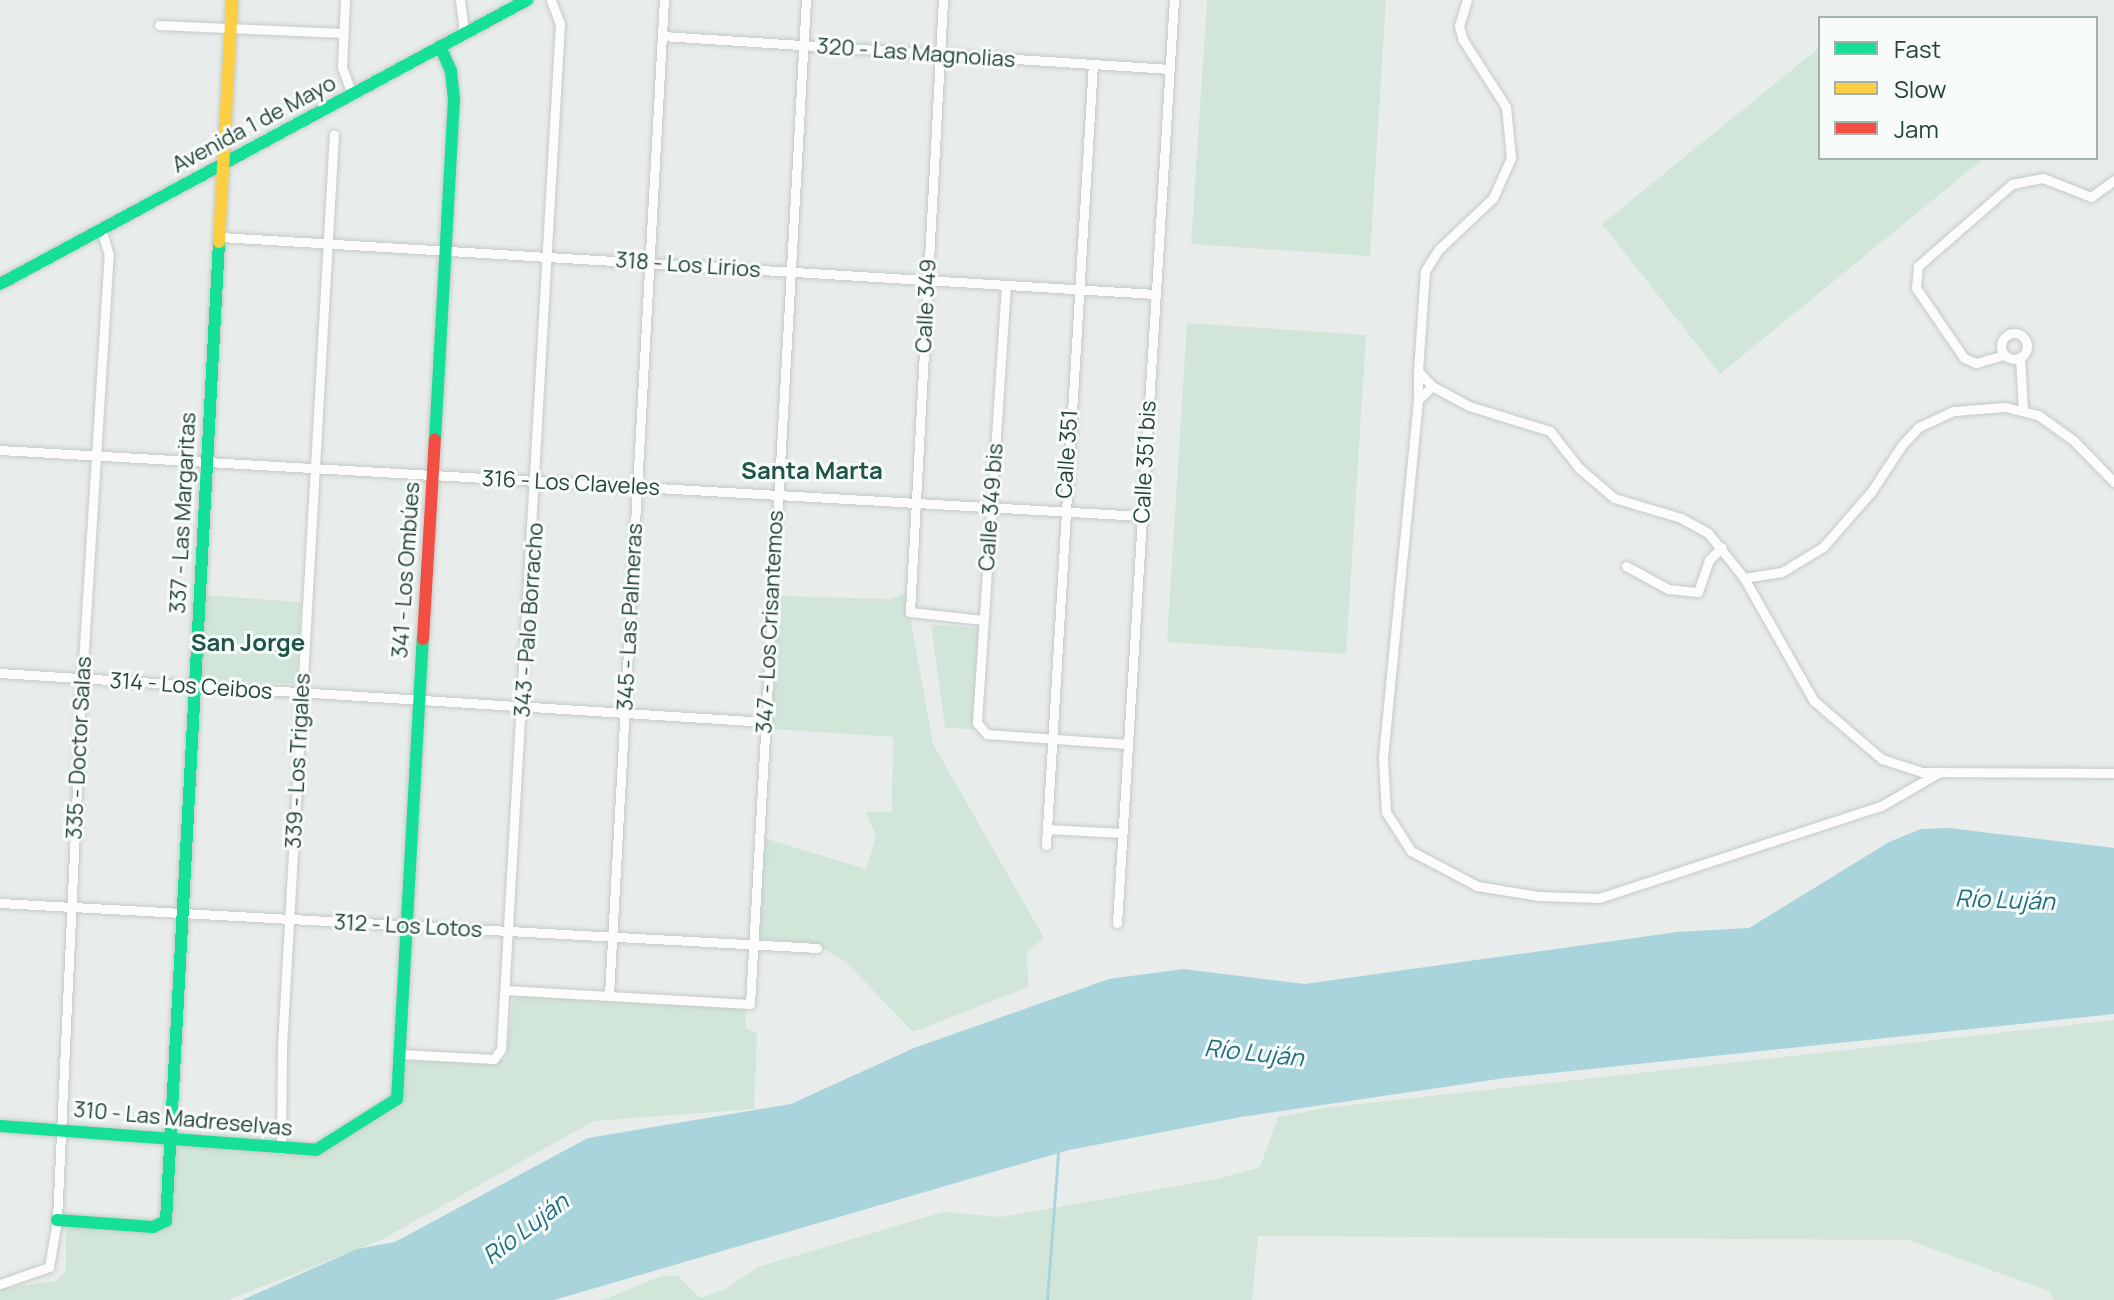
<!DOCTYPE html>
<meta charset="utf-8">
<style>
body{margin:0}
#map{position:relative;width:2114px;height:1300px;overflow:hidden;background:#e8edeb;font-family:Manrope,sans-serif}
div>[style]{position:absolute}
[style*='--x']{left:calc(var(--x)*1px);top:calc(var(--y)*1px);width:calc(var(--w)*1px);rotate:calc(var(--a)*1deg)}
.green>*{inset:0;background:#d1e6d8}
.water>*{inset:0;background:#a9d4db}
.stream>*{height:3px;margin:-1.5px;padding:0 1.5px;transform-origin:1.5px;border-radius:1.5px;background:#a9d4db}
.roads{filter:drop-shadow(0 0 2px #c5cac8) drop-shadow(0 0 2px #c5cac8)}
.street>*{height:9px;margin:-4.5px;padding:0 4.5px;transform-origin:4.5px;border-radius:4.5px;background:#fcfcfc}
.street>.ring{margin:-4.5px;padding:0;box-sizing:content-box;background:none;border:9px solid #fcfcfc;border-radius:50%}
.fast>*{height:12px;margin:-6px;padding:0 6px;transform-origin:6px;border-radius:6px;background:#16e098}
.slow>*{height:12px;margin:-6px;padding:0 6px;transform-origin:6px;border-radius:6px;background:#ffcf43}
.jam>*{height:12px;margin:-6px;padding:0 6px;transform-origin:6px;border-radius:6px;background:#f24e42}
span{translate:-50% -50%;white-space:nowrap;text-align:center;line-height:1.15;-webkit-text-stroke:6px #f7fbf9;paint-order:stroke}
.street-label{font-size:22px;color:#24423a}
.neighbourhood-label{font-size:24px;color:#1f5548;font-weight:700}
.water-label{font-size:24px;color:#1c6f80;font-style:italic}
.legend{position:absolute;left:1818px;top:16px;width:280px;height:144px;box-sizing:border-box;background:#f7fbf9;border:2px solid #a3b1ad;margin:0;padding:10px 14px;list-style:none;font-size:24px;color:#24423a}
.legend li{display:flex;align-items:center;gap:16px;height:40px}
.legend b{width:40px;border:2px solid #a3b1ad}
</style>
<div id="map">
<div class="green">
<i style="clip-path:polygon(1207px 0,1386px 0,1370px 256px,1191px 244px)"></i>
<i style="clip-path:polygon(1820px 47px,1820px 158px,1982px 160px,1720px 374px,1602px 224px)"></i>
<i style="clip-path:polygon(1187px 323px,1366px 335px,1346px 654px,1167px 642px)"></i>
<i style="clip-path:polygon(906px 593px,933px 744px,1044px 938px,1027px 952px,1028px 987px,913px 1032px,845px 961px,816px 945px,759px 938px,764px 838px,866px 869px,876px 836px,866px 812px,892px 812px,893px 737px,771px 729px,779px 596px,890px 599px)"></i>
<i style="clip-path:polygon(204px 595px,301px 602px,296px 684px,199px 678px)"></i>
<i style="clip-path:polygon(931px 625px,979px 628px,973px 729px,945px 728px)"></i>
<i style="clip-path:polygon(521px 995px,745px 1008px,746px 1028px,757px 1034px,754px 1109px,594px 1121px,381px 1240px,228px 1300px,0 1300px,0 1289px,56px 1281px,66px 1270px,66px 1228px,160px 1232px,169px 1225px,174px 1141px,280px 1154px,333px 1145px,401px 1107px,404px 1065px,413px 1061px,506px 1060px,513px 1000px)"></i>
<i style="clip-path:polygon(2114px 1020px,2114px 1300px,2054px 1300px,2049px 1291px,1908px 1240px,1258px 1236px,1252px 1300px,603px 1300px,661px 1276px,678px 1276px,700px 1298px,726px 1289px,758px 1267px,943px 1212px,1001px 1217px,1217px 1179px,1260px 1167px,1278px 1117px,1324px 1108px)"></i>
</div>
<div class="water">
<i style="clip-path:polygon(1949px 828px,2114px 848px,2114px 1014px,1505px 1078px,1241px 1117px,1069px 1150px,554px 1300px,242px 1300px,357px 1249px,395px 1242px,588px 1138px,791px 1104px,914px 1048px,1109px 979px,1183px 969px,1305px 984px,1677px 932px,1749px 928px,1889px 842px,1921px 829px)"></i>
</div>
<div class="stream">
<i style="--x:1047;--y:1300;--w:148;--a:-85.7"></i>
</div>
<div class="roads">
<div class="street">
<i style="--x:345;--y:0;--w:67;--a:92.6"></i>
<i style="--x:342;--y:67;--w:29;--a:70"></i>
<i style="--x:460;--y:0;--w:34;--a:83"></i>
<i style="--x:943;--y:0;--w:613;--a:93.09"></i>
<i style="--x:910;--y:612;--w:73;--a:6.3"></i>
<i style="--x:159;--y:25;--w:184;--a:2.5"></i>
<i style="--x:662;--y:36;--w:509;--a:3.72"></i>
<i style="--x:220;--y:237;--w:937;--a:3.49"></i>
<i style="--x:1006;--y:285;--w:439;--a:93.8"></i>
<i style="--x:977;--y:723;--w:15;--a:48"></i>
<i style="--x:987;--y:734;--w:139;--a:4.1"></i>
<i class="ring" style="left:2001px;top:333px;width:17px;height:17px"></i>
<i style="--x:2004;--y:355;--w:29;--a:164"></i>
<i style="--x:1976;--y:363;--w:13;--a:-157"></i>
<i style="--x:1964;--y:358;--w:85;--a:-124.4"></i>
<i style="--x:1916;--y:288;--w:22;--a:-85"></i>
<i style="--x:1918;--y:266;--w:125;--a:-41.1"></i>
<i style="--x:2012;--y:184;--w:32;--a:-11"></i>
<i style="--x:2043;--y:178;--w:52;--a:21.6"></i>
<i style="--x:2091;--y:197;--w:29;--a:-36"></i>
<i style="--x:2020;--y:357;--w:52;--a:86.7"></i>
<i style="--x:1418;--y:371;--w:100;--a:-86"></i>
<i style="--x:1425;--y:271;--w:26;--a:-58"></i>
<i style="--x:1439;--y:249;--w:74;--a:-43.4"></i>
<i style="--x:1493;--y:198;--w:44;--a:-65.8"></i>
<i style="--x:1511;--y:158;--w:51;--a:-95.6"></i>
<i style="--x:1506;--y:107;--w:80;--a:-122.7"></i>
<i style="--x:1463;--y:40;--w:15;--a:-106"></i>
<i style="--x:1459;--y:26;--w:27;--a:-73"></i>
<i style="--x:1432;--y:386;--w:20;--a:135"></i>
<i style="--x:1418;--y:400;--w:360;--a:95.6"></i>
<i style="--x:1383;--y:758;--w:54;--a:86.8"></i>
<i style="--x:1386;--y:812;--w:46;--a:57.3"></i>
<i style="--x:1411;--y:851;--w:75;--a:27.9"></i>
<i style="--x:1477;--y:886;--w:63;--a:9.2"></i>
<i style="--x:1539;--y:896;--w:60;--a:1.9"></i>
<i style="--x:1599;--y:898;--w:297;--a:-18.1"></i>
<i style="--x:1881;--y:806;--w:68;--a:-30"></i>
<i style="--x:1418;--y:400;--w:29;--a:-90"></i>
<i style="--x:1418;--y:371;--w:21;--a:47"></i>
<i style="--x:1432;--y:386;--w:42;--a:28.4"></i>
<i style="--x:1469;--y:406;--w:85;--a:17.2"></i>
<i style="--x:1550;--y:431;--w:47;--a:51.9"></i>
<i style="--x:1579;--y:468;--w:46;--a:40.6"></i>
<i style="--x:1614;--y:498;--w:70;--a:16.6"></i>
<i style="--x:1681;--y:518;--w:31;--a:29"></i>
<i style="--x:1708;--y:533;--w:58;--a:51.3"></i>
<i style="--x:1744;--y:578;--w:142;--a:60.4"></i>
<i style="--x:1814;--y:701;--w:89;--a:40.5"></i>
<i style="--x:1882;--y:759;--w:42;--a:18"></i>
<i style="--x:1922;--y:772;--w:192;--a:0.3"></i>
<i style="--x:0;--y:450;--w:1144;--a:3.31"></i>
<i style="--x:1626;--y:566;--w:48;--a:28.7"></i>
<i style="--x:1668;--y:589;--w:30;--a:6"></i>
<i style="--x:1698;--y:592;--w:34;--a:-71"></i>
<i style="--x:1709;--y:560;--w:18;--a:-45"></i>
<i style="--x:1744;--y:578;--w:38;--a:-9"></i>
<i style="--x:1782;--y:572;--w:48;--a:-31.4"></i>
<i style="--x:1823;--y:547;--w:73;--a:-48.9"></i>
<i style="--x:1871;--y:492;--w:56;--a:-56.6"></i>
<i style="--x:1902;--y:445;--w:25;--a:-47"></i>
<i style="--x:1919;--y:427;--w:38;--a:-25"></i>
<i style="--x:1954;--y:411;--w:51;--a:-4.5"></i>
<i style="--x:2005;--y:407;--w:34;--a:14"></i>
<i style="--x:2038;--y:415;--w:43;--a:35.5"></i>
<i style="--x:2073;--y:440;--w:59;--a:45.7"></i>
<i style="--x:0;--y:673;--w:767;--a:3.66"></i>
<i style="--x:1047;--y:829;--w:75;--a:3.1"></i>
<i style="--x:1046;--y:845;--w:782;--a:-86.56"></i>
<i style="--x:0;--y:903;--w:818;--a:3.15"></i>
<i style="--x:1117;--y:923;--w:925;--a:-86.47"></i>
<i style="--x:505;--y:990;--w:245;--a:3.3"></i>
<i style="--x:750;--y:1004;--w:1006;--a:-86.81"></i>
<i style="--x:609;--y:995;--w:997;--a:-86.84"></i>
<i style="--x:400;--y:1054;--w:94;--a:3"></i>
<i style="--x:494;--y:1059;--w:12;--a:-55"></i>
<i style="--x:501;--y:1049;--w:1027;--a:-86.71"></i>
<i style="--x:560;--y:24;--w:26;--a:-111"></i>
<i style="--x:281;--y:1149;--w:103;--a:-89.4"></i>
<i style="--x:282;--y:1046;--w:913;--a:-86.74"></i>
<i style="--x:0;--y:1284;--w:52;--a:-19.1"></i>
<i style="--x:49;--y:1267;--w:48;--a:-80.3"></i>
<i style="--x:57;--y:1220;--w:542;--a:-87.35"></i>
<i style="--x:82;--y:679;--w:425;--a:-86.4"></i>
<i style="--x:109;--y:255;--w:27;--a:-107"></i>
</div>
<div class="fast">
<i style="--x:0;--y:284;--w:599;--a:-28.32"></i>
<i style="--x:435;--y:439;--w:340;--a:-86.8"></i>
<i style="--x:454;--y:100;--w:29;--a:-96"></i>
<i style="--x:451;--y:71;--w:27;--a:-114"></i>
<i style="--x:0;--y:1126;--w:317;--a:4.3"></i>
<i style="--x:316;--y:1150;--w:96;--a:-32.2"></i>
<i style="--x:397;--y:1099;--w:461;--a:-86.8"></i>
<i style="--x:57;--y:1220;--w:96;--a:4.2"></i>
<i style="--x:153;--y:1227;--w:14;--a:-25"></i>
<i style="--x:166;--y:1221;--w:980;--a:-86.9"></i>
</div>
<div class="slow">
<i style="--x:219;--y:242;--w:242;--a:-86.9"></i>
</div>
<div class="jam">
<i style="--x:423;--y:639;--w:200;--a:-86.6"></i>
</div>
</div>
<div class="street-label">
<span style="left:916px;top:53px;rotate:4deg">320 - Las Magnolias</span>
<span style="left:254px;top:124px;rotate:-28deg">Avenida 1 de Mayo</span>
<span style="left:688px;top:265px;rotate:4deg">318 - Los Lirios</span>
<span style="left:926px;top:306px;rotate:-87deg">Calle 349</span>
<span style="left:1067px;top:454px;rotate:-86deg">Calle 351</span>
<span style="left:1145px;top:462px;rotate:-87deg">Calle 351 bis</span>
<span style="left:571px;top:483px;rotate:3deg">316 - Los Claveles</span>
<span style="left:991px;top:507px;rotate:-86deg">Calle 349 bis</span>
<span style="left:183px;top:513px;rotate:-87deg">337 - Las Margaritas</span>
<span style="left:406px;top:570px;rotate:-86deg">341 - Los Ombúes</span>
<span style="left:630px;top:617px;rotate:-87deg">345 - Las Palmeras</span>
<span style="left:529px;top:620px;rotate:-86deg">343 - Palo Borracho</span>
<span style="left:770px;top:622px;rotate:-87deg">347 - Los Crisantemos</span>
<span style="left:191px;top:686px;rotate:4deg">314 - Los Ceibos</span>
<span style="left:79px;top:748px;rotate:-87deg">335 - Doctor Salas</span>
<span style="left:298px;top:761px;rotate:-87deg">339 - Los Trigales</span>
<span style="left:408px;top:926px;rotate:3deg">312 - Los Lotos</span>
<span style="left:183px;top:1119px;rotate:5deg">310 - Las Madreselvas</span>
</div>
<div class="neighbourhood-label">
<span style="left:812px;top:470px">Santa Marta</span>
<span style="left:248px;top:642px">San Jorge</span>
</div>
<div class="water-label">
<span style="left:2005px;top:899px;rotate:2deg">Río Luján</span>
<span style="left:1254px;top:1052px;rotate:6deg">Río Luján</span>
<span style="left:525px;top:1228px;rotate:-37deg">Río Luján</span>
</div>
<ul class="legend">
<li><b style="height:10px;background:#16e098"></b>Fast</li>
<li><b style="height:10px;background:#ffcf43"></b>Slow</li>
<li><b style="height:10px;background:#f24e42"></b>Jam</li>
</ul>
</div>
